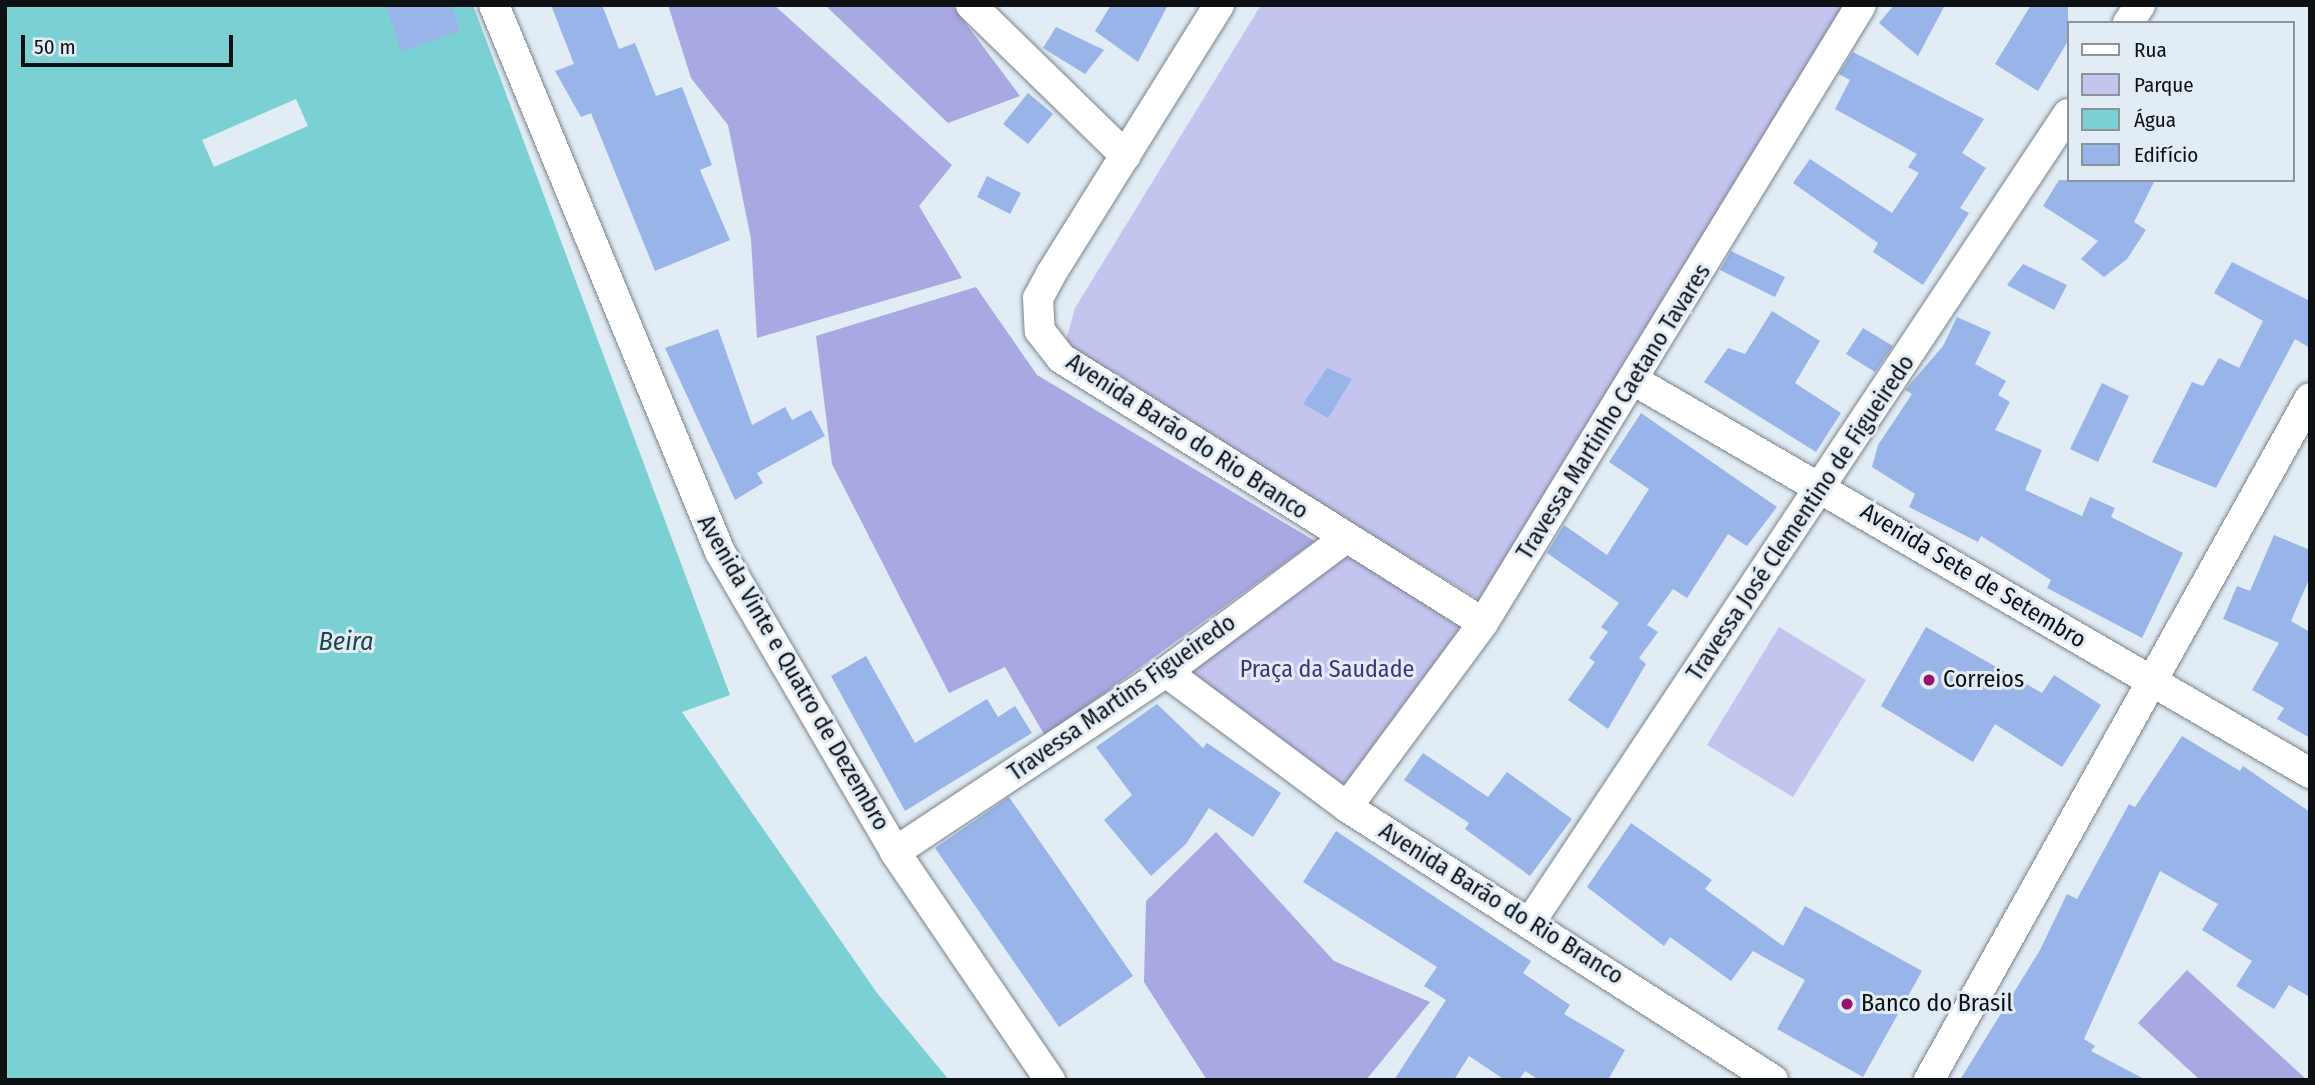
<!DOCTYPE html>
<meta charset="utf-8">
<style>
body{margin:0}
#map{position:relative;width:2315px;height:1085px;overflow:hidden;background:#e1ecf5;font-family:"Fira Sans Condensed",sans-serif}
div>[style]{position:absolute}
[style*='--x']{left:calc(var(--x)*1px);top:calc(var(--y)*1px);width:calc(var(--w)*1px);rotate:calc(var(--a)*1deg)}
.green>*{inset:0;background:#c4c5ef}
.forest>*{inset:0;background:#a8a8e2}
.water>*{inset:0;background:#7bd0d4}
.pier>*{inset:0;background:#e1ecf5}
.building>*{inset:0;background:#98b4e9}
.roads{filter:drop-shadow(0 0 2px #7b848c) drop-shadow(0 0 2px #7b848c)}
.street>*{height:30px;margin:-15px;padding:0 15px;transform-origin:15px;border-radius:15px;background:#fff}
.dots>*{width:19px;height:19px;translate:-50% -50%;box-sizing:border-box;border:4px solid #e1ecf5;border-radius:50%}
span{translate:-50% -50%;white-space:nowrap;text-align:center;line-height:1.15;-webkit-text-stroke:6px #e1ecf5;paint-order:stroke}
.street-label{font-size:24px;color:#0d1114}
.park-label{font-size:24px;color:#3d367b}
.poi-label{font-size:24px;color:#0d1114}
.left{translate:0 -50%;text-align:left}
.water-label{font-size:26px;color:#1f4749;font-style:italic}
.frame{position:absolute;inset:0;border:7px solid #0d1114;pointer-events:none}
.legend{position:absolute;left:2067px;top:21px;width:228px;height:161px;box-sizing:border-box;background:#e1ecf5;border:2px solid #8c949b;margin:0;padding:9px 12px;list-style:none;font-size:21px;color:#0d1114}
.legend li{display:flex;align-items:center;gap:14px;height:35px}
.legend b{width:35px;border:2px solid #8c949b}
.scale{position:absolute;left:21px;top:35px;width:212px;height:32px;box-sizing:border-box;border:4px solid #0d1114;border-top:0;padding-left:9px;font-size:21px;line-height:24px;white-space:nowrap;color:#0d1114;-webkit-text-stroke:5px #e1ecf5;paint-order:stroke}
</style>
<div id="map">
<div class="green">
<i style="clip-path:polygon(1261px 5px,1846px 5px,1485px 603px,1080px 361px,1066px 340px,1075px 308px)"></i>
<i style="clip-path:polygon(1346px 546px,1473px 626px,1344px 796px,1175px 672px)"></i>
<i style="clip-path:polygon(1779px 627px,1866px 680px,1793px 797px,1707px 745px)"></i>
</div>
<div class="forest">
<i style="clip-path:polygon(668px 5px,774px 5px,952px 165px,919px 206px,962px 278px,757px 338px,751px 239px,728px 125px,691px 78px)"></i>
<i style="clip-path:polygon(825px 5px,952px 5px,1020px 96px,948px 123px)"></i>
<i style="clip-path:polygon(976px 287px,1037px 375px,1315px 541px,1045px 736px,1005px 667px,949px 693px,832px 464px,816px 336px)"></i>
<i style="clip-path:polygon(1216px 832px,1334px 961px,1430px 1002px,1366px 1080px,1207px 1080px,1144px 982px,1146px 901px)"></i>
<i style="clip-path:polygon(2187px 970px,2307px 1080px,2200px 1080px,2138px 1023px)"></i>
</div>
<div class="water">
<i style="clip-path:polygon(5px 5px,473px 5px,730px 695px,682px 712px,877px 993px,949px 1080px,5px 1080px)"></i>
</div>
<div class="pier">
<i style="clip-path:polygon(296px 99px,308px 126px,214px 167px,202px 140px)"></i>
</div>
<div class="building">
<i style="clip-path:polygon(386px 5px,452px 5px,460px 31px,401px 51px)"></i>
<i style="clip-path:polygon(551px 5px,602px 5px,619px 49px,635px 43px,656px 96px,682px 87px,712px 165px,700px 170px,730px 240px,655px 271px,591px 113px,581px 117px,555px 71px,574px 64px)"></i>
<i style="clip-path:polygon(1111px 5px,1168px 5px,1138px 62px,1095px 31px)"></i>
<i style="clip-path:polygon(1894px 5px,1945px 5px,1918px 56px,1879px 23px)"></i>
<i style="clip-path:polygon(2031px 5px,2068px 5px,2068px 41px,2038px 91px,1995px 64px)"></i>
<i style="clip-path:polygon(1056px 27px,1104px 50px,1085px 74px,1043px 48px)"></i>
<i style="clip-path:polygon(1853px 52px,1984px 119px,1962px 153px,1986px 168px,1960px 208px,1969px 213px,1923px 285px,1873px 252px,1878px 243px,1793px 183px,1810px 159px,1892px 213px,1919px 173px,1908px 167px,1917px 154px,1835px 109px,1850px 80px,1839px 74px)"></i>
<i style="clip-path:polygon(1028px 93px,1053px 114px,1028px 144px,1003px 124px)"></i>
<i style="clip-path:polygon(987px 176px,1021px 193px,1010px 214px,977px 197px)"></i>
<i style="clip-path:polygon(2059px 180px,2155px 180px,2134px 222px,2146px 230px,2127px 259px,2104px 277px,2081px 259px,2098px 241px,2043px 206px)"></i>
<i style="clip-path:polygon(1731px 251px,1785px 277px,1775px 297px,1720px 270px)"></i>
<i style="clip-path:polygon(2232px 262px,2310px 301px,2310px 348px,2295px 339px,2216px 488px,2152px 462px,2192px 382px,2203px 386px,2219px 358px,2239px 368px,2263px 321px,2214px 293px)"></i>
<i style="clip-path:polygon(2023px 264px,2067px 285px,2054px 310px,2007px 285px)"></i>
<i style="clip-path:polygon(1772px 311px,1820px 341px,1795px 383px,1841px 413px,1816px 452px,1704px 382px,1728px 348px,1745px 354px)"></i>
<i style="clip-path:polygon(1957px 317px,1991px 332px,1975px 364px,2006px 381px,1998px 395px,2010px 402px,1995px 430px,2042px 450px,2025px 490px,2082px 516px,2090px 497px,2115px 508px,2111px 517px,2183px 553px,2142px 638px,2047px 588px,2051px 580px,1981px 536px,1978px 542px,1909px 507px,1915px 494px,1872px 467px,1878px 445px,1912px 394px,1905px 390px,1943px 346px)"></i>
<i style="clip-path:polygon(1863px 328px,1893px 346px,1875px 372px,1846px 354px)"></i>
<i style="clip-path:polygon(718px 329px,752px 425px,785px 407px,792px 420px,811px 410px,825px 436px,757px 473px,763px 483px,735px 500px,665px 348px)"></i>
<i style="clip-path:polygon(1327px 368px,1352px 379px,1328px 418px,1303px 404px)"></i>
<i style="clip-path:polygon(2102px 383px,2129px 396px,2098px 462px,2070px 449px)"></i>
<i style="clip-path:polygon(1641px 413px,1777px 507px,1747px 546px,1728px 534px,1687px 598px,1673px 589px,1647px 625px,1658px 632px,1639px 658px,1646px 664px,1608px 729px,1568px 700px,1595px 662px,1589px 658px,1608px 632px,1601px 627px,1619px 603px,1547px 553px,1564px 525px,1607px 555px,1649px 489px,1609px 462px)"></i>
<i style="clip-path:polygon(2274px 535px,2310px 550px,2310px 577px,2291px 621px,2310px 632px,2310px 738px,2277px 719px,2284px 708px,2252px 690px,2279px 643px,2223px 619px,2237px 586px,2250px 591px)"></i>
<i style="clip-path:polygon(1926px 627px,2042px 693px,2054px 675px,2101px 705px,2062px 767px,1995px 724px,1973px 762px,1881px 706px)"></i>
<i style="clip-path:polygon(866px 656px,915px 743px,987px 699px,998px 717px,1015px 706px,1032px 733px,905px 811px,831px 676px)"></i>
<i style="clip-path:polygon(1157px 704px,1203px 748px,1207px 743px,1281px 793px,1253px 837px,1209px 808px,1186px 844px,1151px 876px,1104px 820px,1132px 795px,1096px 747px)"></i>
<i style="clip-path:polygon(2182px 736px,2240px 771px,2243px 766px,2310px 812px,2310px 997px,2289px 985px,2274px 1009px,2236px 986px,2252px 961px,2202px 930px,2218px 904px,2160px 871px,2084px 1039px,2095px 1046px,2091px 1051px,2146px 1080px,1960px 1080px,2040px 950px,2067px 894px,2077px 899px,2129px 804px,2135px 807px)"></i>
<i style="clip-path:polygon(1423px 753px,1488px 797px,1507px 772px,1572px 819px,1530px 876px,1465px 829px,1469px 823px,1404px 780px)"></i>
<i style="clip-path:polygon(1009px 797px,1133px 976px,1059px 1027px,935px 848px)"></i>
<i style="clip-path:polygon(1631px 823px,1712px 880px,1705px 889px,1783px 946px,1805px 906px,1922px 971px,1863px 1077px,1777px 1029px,1805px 980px,1753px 951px,1731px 981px,1670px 937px,1664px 946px,1587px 887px)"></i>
<i style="clip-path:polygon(1336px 831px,1531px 961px,1523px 973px,1570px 1005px,1564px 1014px,1625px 1050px,1608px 1080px,1539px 1080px,1525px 1071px,1519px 1080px,1505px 1080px,1469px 1056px,1454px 1080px,1394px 1080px,1446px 1000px,1424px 986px,1437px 967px,1303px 882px)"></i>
</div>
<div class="roads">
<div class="street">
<i style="--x:494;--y:5;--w:592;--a:67.55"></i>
<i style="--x:720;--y:552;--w:347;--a:59.7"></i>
<i style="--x:895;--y:852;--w:276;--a:55.8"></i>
<i style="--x:971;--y:5;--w:216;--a:44.3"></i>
<i style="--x:1219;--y:5;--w:317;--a:122"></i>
<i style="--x:1051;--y:274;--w:27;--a:118"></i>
<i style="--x:1038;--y:298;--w:33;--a:87"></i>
<i style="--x:1040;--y:331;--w:34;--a:52"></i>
<i style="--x:1061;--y:358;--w:498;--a:32.1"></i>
<i style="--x:2128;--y:23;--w:22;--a:-56"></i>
<i style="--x:1635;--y:381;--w:781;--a:30.15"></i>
<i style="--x:1166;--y:672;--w:226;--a:36.7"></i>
<i style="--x:1347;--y:807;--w:506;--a:32.65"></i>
<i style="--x:1347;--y:807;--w:229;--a:-53.5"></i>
<i style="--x:1483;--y:623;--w:724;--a:-58.55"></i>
<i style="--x:895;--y:852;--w:325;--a:-33.6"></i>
<i style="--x:1166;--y:672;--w:224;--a:-36.7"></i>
<i style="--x:1531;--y:921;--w:969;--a:-56.36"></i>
<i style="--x:1929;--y:1080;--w:781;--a:-60.81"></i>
</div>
</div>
<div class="dots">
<i style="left:1929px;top:680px;background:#97136a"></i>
<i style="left:1847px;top:1004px;background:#97136a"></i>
</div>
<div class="street-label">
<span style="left:1614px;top:412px;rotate:-58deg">Travessa Martinho Caetano Tavares</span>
<span style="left:1187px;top:437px;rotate:33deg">Avenida Barão do Rio Branco</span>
<span style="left:1801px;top:518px;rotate:-56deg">Travessa José Clementino de Figueiredo</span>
<span style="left:1973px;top:576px;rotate:31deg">Avenida Sete de Setembro</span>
<span style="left:793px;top:673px;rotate:60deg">Avenida Vinte e Quatro de Dezembro</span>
<span style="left:1122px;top:698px;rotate:-35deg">Travessa Martins Figueiredo</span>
<span style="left:1501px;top:904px;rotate:32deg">Avenida Barão do Rio Branco</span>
</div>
<div class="park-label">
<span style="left:1327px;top:670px">Praça da Saudade</span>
</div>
<div class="poi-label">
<span class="left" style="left:1943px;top:680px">Correios</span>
<span class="left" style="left:1861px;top:1004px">Banco do Brasil</span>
</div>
<div class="water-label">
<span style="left:346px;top:642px">Beira</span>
</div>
<div class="frame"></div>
<ul class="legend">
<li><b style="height:9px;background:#fff"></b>Rua</li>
<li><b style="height:19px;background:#c4c5ef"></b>Parque</li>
<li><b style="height:19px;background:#7bd0d4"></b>Água</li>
<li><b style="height:19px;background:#98b4e9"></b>Edifício</li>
</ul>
<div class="scale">50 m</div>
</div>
